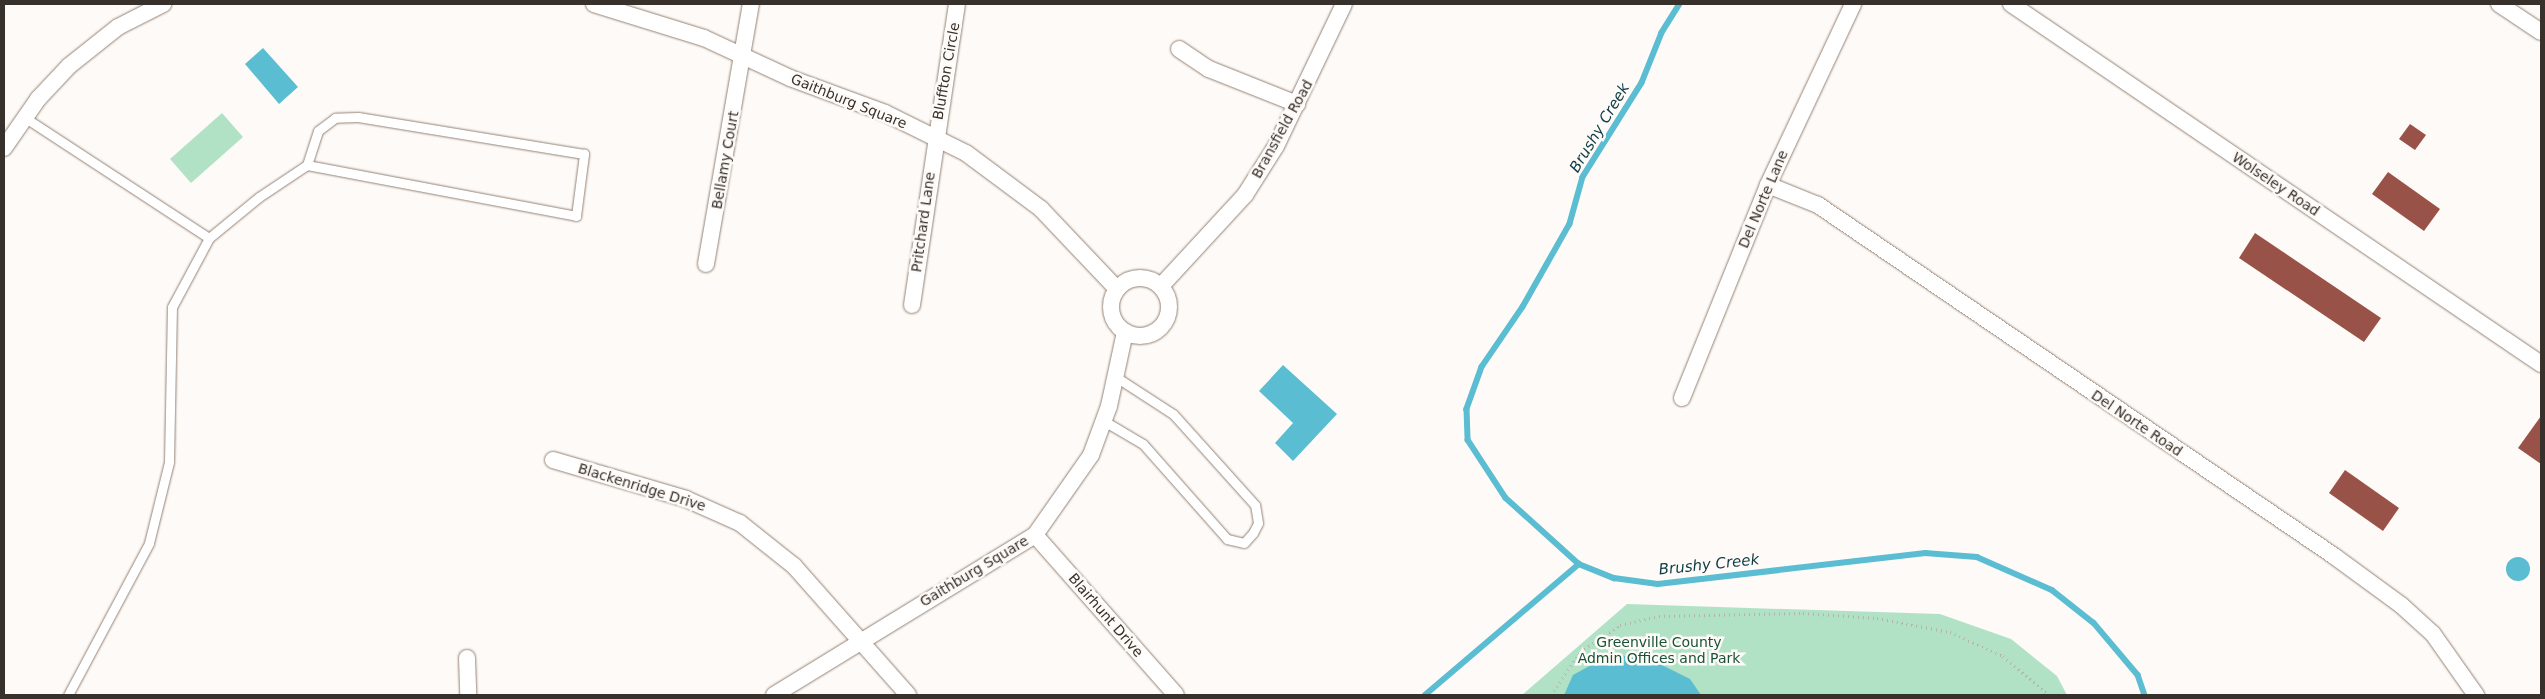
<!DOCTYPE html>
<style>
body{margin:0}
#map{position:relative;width:2545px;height:699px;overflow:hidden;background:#fefaf7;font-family:"DejaVu Sans",sans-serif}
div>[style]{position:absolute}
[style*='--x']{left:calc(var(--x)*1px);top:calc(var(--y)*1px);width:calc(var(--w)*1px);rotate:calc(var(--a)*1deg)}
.green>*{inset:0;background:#b2e2c6}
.water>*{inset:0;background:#5abdd1}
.round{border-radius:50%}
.stream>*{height:5.5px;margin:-2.75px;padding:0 2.75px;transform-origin:2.75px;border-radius:2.75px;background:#5abdd1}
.building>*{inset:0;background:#995248}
.path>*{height:3px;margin-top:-1.5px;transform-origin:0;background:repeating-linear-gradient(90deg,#b6b1ad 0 1px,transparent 0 5px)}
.roads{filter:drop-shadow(0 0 1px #938276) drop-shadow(0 0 1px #938276)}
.lane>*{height:9px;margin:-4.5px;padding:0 4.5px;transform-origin:4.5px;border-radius:4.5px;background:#fff}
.street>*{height:16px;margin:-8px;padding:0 8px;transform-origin:8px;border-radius:8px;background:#fff}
.street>.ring{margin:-8px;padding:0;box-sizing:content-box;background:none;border:16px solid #fff;border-radius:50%}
span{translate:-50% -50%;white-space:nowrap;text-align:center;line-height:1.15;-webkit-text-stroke:5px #fefaf7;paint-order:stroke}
.street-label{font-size:14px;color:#37302b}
.park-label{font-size:14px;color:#185338}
.water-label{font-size:15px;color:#0d3c45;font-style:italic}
.frame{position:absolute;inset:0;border:5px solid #37302b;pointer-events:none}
</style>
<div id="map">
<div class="green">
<i style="clip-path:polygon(222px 113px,243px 137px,191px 183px,170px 159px)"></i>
<i style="clip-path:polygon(1627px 604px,1940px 614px,2011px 639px,2057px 676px,2067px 695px,1522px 695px)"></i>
</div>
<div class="water">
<i style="clip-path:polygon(263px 48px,298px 87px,279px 104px,245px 64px)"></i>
<i style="clip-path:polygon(1283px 365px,1337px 414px,1293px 461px,1275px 443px,1293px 423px,1259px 391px)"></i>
<i class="round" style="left:2506px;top:557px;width:24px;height:24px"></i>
<i style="clip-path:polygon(1613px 653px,1662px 665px,1690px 679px,1701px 695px,1564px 695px,1573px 675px)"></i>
</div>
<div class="stream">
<i style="--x:1680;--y:4;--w:34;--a:122"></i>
<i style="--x:1662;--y:33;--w:54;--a:111.8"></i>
<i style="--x:1642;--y:83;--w:111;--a:122.1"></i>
<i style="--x:1583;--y:177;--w:49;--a:105.5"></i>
<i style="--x:1570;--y:224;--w:95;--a:119.5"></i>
<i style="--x:1523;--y:307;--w:73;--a:124.3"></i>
<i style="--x:1482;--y:367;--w:45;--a:109.7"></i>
<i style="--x:1467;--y:409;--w:31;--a:88"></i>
<i style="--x:1468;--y:440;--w:69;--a:56.8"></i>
<i style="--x:1506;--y:498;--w:98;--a:42.1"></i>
<i style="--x:1579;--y:564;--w:38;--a:22"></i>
<i style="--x:1614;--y:578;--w:44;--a:7.8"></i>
<i style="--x:1658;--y:584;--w:269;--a:-6.6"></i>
<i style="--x:1925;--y:553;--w:52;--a:4.4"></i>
<i style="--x:1977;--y:557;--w:82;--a:23.7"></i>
<i style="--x:2052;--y:590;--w:53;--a:38.2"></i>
<i style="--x:2094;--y:623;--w:68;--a:49.8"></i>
<i style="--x:2138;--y:675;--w:21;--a:71"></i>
<i style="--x:1425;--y:695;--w:202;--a:-40.4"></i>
</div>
<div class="building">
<i style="clip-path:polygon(2410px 124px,2426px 135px,2415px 150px,2399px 139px)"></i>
<i style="clip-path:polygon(2388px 172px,2440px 209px,2424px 231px,2372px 194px)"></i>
<i style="clip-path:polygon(2255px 233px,2381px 318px,2364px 342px,2239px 258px)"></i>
<i style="clip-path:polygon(2541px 416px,2541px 464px,2518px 448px)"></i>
<i style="clip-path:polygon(2345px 470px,2399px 508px,2383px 531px,2329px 493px)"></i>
</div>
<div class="path">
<i style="--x:1551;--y:695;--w:52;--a:-56"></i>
<i style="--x:1580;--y:652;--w:48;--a:-34"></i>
<i style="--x:1620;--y:625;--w:40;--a:-13"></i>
<i style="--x:1659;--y:616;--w:144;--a:-1.2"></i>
<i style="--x:1803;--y:613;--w:74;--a:3.9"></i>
<i style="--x:1877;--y:618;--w:74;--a:10.9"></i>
<i style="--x:1950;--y:632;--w:58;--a:24.4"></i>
<i style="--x:2003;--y:656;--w:60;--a:40.3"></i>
</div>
<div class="roads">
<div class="lane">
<i style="--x:24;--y:117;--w:221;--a:33.2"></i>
<i style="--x:1104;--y:421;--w:45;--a:30.5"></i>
<i style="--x:1143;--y:444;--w:127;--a:48.5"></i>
<i style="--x:1227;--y:539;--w:17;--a:13"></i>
<i style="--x:1244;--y:543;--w:13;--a:-48"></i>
<i style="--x:1253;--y:533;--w:11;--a:-63"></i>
<i style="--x:1258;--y:523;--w:18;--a:-99"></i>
<i style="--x:1255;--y:505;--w:122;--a:-132"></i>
<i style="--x:1173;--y:414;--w:68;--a:-147"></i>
<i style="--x:68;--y:695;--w:172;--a:-61.9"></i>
<i style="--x:149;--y:543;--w:83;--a:-76.1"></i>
<i style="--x:169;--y:462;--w:155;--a:-88.9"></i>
<i style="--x:172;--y:307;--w:78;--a:-61.8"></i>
<i style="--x:209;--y:238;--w:65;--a:-39.4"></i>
<i style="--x:259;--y:197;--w:58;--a:-33.7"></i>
<i style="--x:307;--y:165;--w:274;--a:10.7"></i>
<i style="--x:576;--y:216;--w:63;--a:-82.6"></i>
<i style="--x:584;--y:154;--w:229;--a:-170.7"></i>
<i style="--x:358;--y:117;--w:23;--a:178"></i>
<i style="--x:335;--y:118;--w:21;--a:143"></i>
<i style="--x:318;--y:131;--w:36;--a:108"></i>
</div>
<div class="street">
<i style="--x:594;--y:4;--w:115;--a:17.2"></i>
<i style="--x:704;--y:38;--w:95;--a:24.9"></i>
<i style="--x:790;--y:78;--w:101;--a:20.2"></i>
<i style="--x:885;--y:113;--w:90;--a:26.3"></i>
<i style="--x:966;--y:153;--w:94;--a:36.7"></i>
<i style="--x:1041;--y:209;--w:110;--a:46.5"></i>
<i style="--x:2011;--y:4;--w:641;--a:34.19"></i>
<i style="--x:2499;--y:4;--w:50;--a:33.7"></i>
<i style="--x:1179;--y:49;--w:36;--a:34"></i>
<i style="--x:1209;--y:69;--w:95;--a:21.7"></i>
<i style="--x:4;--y:148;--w:60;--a:-55.2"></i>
<i style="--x:38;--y:99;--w:45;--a:-46.8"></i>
<i style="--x:69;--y:66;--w:63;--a:-38.5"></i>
<i style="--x:118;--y:27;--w:51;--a:-27.1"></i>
<i style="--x:1768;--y:185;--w:54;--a:21.8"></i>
<i style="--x:1818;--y:205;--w:624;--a:34.22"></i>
<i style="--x:2334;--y:556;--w:83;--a:36.2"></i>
<i style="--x:2401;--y:605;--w:43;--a:42.2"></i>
<i style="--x:2433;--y:634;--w:75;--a:54.8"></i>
<i style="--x:706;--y:264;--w:264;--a:-80.2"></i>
<i class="ring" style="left:1111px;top:278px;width:42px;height:42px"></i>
<i style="--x:1161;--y:286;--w:124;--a:-47.3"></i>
<i style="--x:1245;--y:195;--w:58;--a:-57.7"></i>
<i style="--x:1276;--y:146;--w:157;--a:-64.4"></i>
<i style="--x:912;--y:305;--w:304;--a:-81.5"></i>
<i style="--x:1682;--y:398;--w:230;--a:-68"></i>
<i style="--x:1768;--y:185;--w:200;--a:-64.8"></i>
<i style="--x:553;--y:460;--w:139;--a:16.3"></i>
<i style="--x:686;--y:499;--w:59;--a:24"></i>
<i style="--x:740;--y:523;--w:69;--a:38.5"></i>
<i style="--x:794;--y:566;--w:172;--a:48.5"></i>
<i style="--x:1035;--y:535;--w:213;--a:48.6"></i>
<i style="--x:467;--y:658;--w:37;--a:88"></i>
<i style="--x:774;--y:695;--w:306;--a:-31.5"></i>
<i style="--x:1035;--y:535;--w:98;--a:-55"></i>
<i style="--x:1091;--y:455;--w:52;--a:-69.8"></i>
<i style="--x:1109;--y:406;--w:76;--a:-77.8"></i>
</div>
</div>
<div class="street-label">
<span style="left:946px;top:71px;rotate:-80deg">Bluffton Circle</span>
<span style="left:849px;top:101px;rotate:22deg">Gaithburg Square</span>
<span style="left:1282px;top:129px;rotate:-61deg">Bransfield Road</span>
<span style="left:725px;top:160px;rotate:-80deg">Bellamy Court</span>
<span style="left:2276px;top:184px;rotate:34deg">Wolseley Road</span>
<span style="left:1763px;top:199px;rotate:-67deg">Del Norte Lane</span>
<span style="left:923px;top:222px;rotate:-82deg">Pritchard Lane</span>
<span style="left:2137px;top:423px;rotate:34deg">Del Norte Road</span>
<span style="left:642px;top:487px;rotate:17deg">Blackenridge Drive</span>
<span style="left:974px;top:571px;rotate:-31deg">Gaithburg Square</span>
<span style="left:1106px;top:615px;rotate:49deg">Blairhunt Drive</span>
</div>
<div class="park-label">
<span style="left:1659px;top:650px">Greenville County<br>Admin Offices and Park</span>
</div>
<div class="water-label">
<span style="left:1600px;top:128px;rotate:-59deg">Brushy Creek</span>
<span style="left:1709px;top:565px;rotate:-6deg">Brushy Creek</span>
</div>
<div class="frame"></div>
</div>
